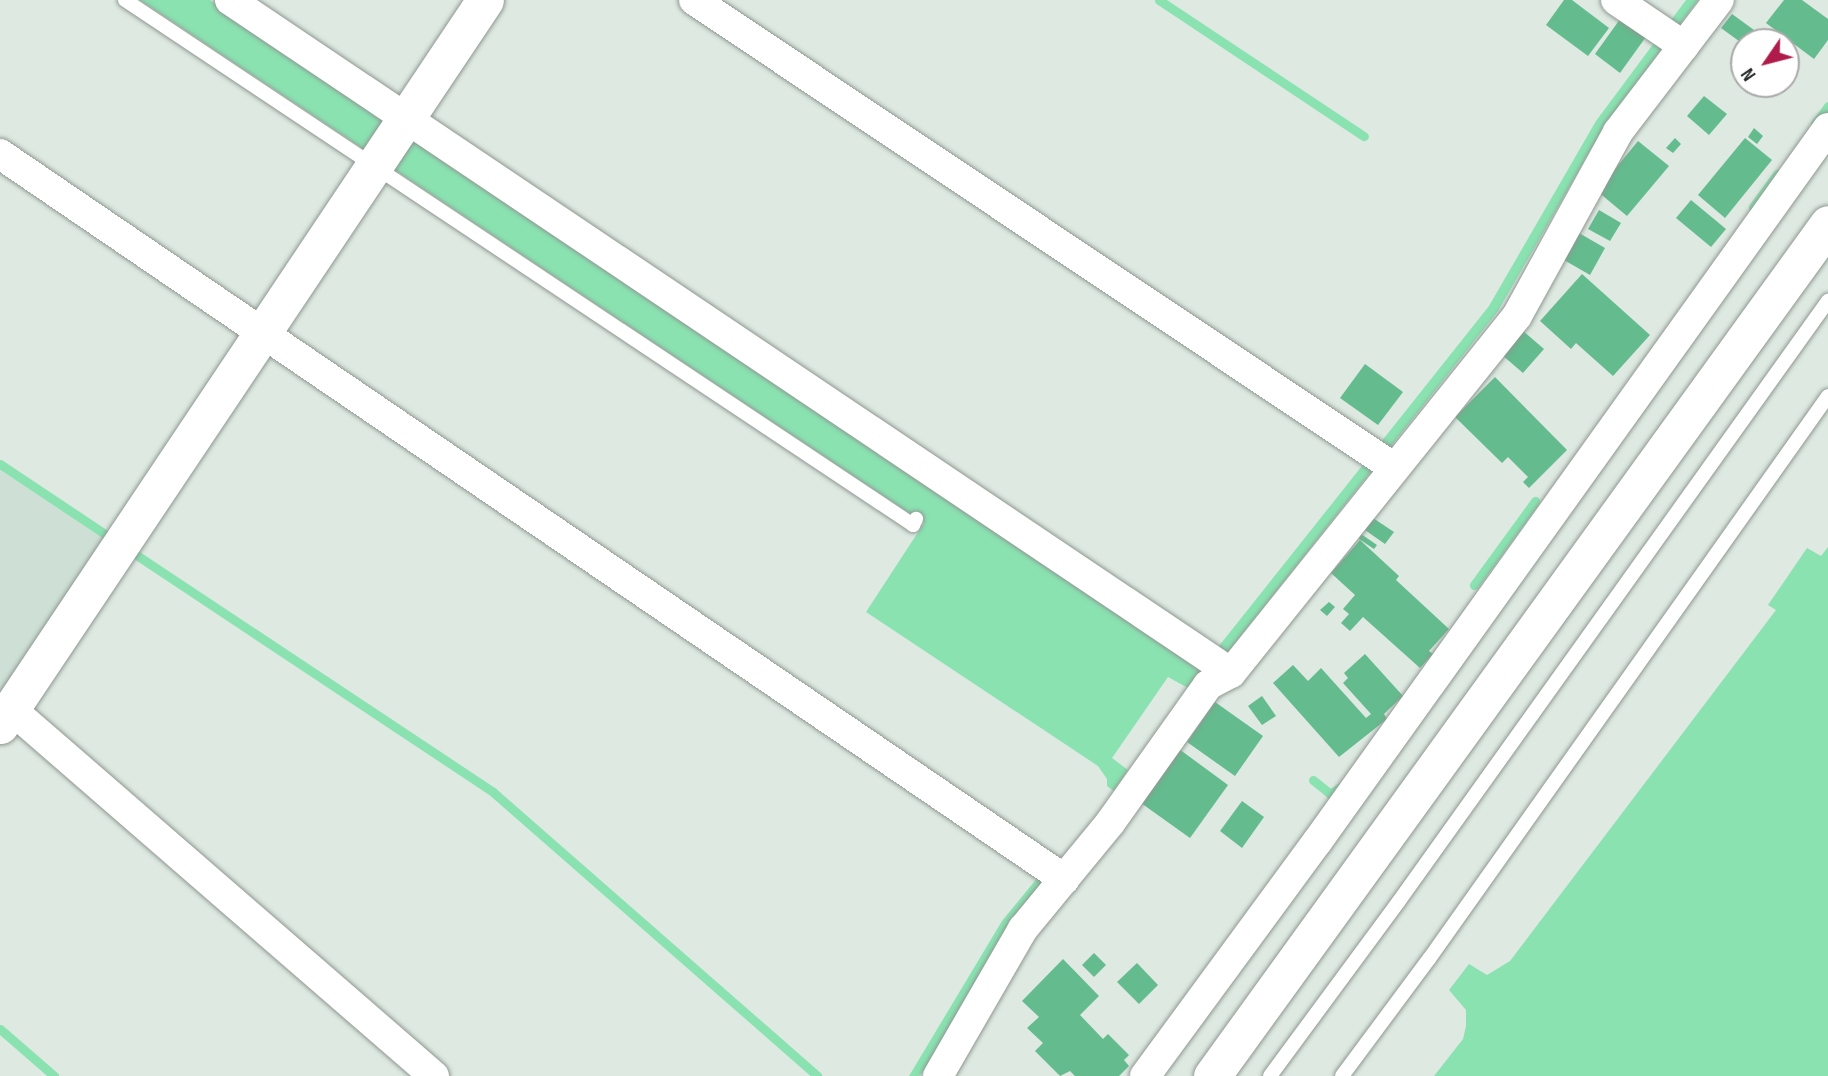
<!DOCTYPE html>
<style>
body{margin:0}
#map{position:relative;width:1828px;height:1076px;overflow:hidden;background:#dee9e2;font-family:"Sofia Sans Condensed",sans-serif}
div>[style]{position:absolute}
[style*='--x']{left:calc(var(--x)*1px);top:calc(var(--y)*1px);width:calc(var(--w)*1px);rotate:calc(var(--a)*1deg)}
.built>*{inset:0;background:#cee0d5}
.water>*{inset:0;background:#8ae2b1}
.stream>*{height:9px;margin:-4.5px;padding:0 4.5px;transform-origin:4.5px;border-radius:4.5px;background:#8ae2b1}
.building>*{inset:0;background:#64bb8d}
.roads{filter:drop-shadow(0 0 2px #8e9891) drop-shadow(0 0 2px #8e9891)}
.service>*{height:14px;margin:-7px;padding:0 7px;transform-origin:7px;border-radius:7px;background:#fff}
.minor>*{height:30px;margin:-15px;padding:0 15px;transform-origin:15px;border-radius:15px;background:#fff}
.tertiary>*{height:37px;margin:-18.5px;padding:0 18.5px;transform-origin:18.5px;border-radius:18.5px;background:#fff}
span{translate:-50% -50%;white-space:nowrap;text-align:center;line-height:1.15;-webkit-text-stroke:6px #fff;paint-order:stroke}
.north{position:absolute;left:1730px;top:28px;width:70px;height:70px;box-sizing:border-box;background:#fff;border:2px solid #a9aaa9;border-radius:50%;rotate:235deg;font-size:19px;font-weight:700;line-height:28px;text-align:center;color:#272b29}
.north::after{content:'';display:block;margin:auto;width:24px;height:32px;background:#af1c4b;clip-path:polygon(50% 0,100% 100%,50% 72%,0 100%)}
</style>
<div id="map">
<div class="built">
<i style="clip-path:polygon(0 464px,108px 536px,0 703px)"></i>
</div>
<div class="water">
<i style="clip-path:polygon(140px 0,210px 0,1198px 666px,1215px 651px,1489px 306px,1596px 121px,1686px 0,1698px 0,1605px 125px,1498px 311px,1213px 671px,1188px 688px,1168px 677px,1112px 758px,1128px 770px,1114px 791px,1107px 786px,1107px 779px,1098px 766px,866px 612px,924px 523px)"></i>
<i style="clip-path:polygon(1828px 547px,1828px 1076px,1434px 1076px,1463px 1039px,1466px 1026px,1466px 1010px,1449px 990px,1469px 964px,1487px 975px,1510px 961px,1776px 610px,1768px 605px,1807px 548px,1821px 556px)"></i>
<i style="clip-path:polygon(1043px 871px,1048px 878px,1010px 925px,924px 1071px,919px 1076px,909px 1076px,1002px 921px)"></i>
</div>
<div class="stream">
<i style="--x:1159;--y:0;--w:246;--a:33.6"></i>
<i style="--x:1815;--y:124;--w:22;--a:-54"></i>
<i style="--x:1753;--y:207;--w:41;--a:-54"></i>
<i style="--x:0;--y:464;--w:130;--a:33.7"></i>
<i style="--x:138;--y:556;--w:426;--a:33.6"></i>
<i style="--x:493;--y:792;--w:431;--a:41.2"></i>
<i style="--x:1474;--y:585;--w:104;--a:-54"></i>
<i style="--x:1313;--y:780;--w:22;--a:39"></i>
<i style="--x:1330;--y:794;--w:14;--a:-34"></i>
<i style="--x:0;--y:1029;--w:72;--a:41"></i>
</div>
<div class="building">
<i style="clip-path:polygon(1564px 0,1572px 0,1609px 28px,1588px 56px,1546px 25px)"></i>
<i style="clip-path:polygon(1784px 0,1802px 0,1828px 19px,1828px 40px,1814px 59px,1766px 23px)"></i>
<i style="clip-path:polygon(1732px 14px,1754px 30px,1743px 44px,1721px 28px)"></i>
<i style="clip-path:polygon(1623px 15px,1648px 34px,1620px 73px,1595px 54px)"></i>
<i style="clip-path:polygon(1704px 96px,1727px 114px,1709px 135px,1687px 116px)"></i>
<i style="clip-path:polygon(1754px 128px,1763px 136px,1757px 144px,1748px 137px)"></i>
<i style="clip-path:polygon(1675px 138px,1681px 144px,1673px 153px,1666px 148px)"></i>
<i style="clip-path:polygon(1745px 138px,1772px 160px,1725px 218px,1698px 195px)"></i>
<i style="clip-path:polygon(1638px 141px,1669px 166px,1627px 216px,1597px 191px)"></i>
<i style="clip-path:polygon(1691px 200px,1726px 229px,1711px 247px,1676px 218px)"></i>
<i style="clip-path:polygon(1599px 210px,1621px 223px,1610px 241px,1588px 229px)"></i>
<i style="clip-path:polygon(1579px 233px,1605px 248px,1590px 275px,1564px 260px)"></i>
<i style="clip-path:polygon(1582px 274px,1650px 335px,1613px 376px,1576px 343px,1571px 349px,1540px 321px)"></i>
<i style="clip-path:polygon(1523px 331px,1544px 349px,1523px 373px,1502px 355px)"></i>
<i style="clip-path:polygon(1365px 364px,1403px 392px,1378px 425px,1340px 398px)"></i>
<i style="clip-path:polygon(1495px 377px,1567px 450px,1529px 488px,1523px 482px,1528px 477px,1508px 457px,1502px 463px,1455px 417px)"></i>
<i style="clip-path:polygon(1373px 518px,1394px 532px,1385px 544px,1365px 530px)"></i>
<i style="clip-path:polygon(1361px 534px,1377px 545px,1374px 549px,1359px 539px)"></i>
<i style="clip-path:polygon(1360px 540px,1399px 576px,1396px 580px,1449px 629px,1429px 651px,1433px 654px,1420px 668px,1363px 617px,1350px 631px,1341px 623px,1349px 614px,1343px 609px,1355px 595px,1331px 573px)"></i>
<i style="clip-path:polygon(1329px 602px,1335px 607px,1327px 616px,1320px 610px)"></i>
<i style="clip-path:polygon(1365px 654px,1403px 696px,1384px 714px,1387px 719px,1339px 757px,1273px 683px,1293px 665px,1308px 681px,1321px 668px,1366px 718px,1371px 714px,1343px 683px,1348px 678px,1344px 673px)"></i>
<i style="clip-path:polygon(1262px 696px,1276px 716px,1262px 725px,1248px 706px)"></i>
<i style="clip-path:polygon(1215px 702px,1263px 736px,1235px 776px,1187px 742px)"></i>
<i style="clip-path:polygon(1179px 749px,1228px 785px,1190px 838px,1141px 803px)"></i>
<i style="clip-path:polygon(1242px 801px,1264px 817px,1242px 848px,1220px 831px)"></i>
<i style="clip-path:polygon(1094px 953px,1106px 965px,1094px 977px,1082px 965px)"></i>
<i style="clip-path:polygon(1063px 959px,1099px 996px,1080px 1015px,1103px 1039px,1108px 1034px,1129px 1055px,1124px 1060px,1129px 1066px,1119px 1076px,1075px 1076px,1070px 1071px,1060px 1076px,1035px 1051px,1043px 1043px,1027px 1028px,1039px 1017px,1022px 1001px)"></i>
<i style="clip-path:polygon(1137px 963px,1158px 985px,1139px 1004px,1117px 982px)"></i>
</div>
<div class="roads">
<div class="service">
<i style="--x:125;--y:0;--w:947;--a:33.67"></i>
<i style="--x:913;--y:525;--w:7;--a:-63"></i>
<i style="--x:1270;--y:1076;--w:217;--a:-53.6"></i>
<i style="--x:1399;--y:901;--w:738;--a:-54.44"></i>
<i style="--x:1342;--y:1076;--w:146;--a:-53.4"></i>
<i style="--x:1429;--y:959;--w:690;--a:-54.67"></i>
</div>
<div class="minor">
<i style="--x:230;--y:0;--w:1206;--a:33.91"></i>
<i style="--x:694;--y:0;--w:841;--a:33.75"></i>
<i style="--x:1616;--y:0;--w:82;--a:34.1"></i>
<i style="--x:0;--y:154;--w:1288;--a:34.27"></i>
<i style="--x:11;--y:709;--w:560;--a:40.95"></i>
<i style="--x:938;--y:1076;--w:170;--a:-60"></i>
<i style="--x:1023;--y:929;--w:137;--a:-50.6"></i>
<i style="--x:1110;--y:823;--w:169;--a:-54.6"></i>
<i style="--x:1208;--y:685;--w:26;--a:-28"></i>
<i style="--x:1231;--y:673;--w:457;--a:-51.3"></i>
<i style="--x:1517;--y:316;--w:210;--a:-61.2"></i>
<i style="--x:1618;--y:132;--w:166;--a:-52.6"></i>
<i style="--x:1145;--y:1076;--w:290;--a:-53.7"></i>
<i style="--x:1317;--y:842;--w:878;--a:-54.41"></i>
</div>
<div class="tertiary">
<i style="--x:0;--y:725;--w:872;--a:-56.22"></i>
<i style="--x:1212;--y:1076;--w:1051;--a:-54.13"></i>
</div>
</div>
<div class="north">N</div>
</div>
